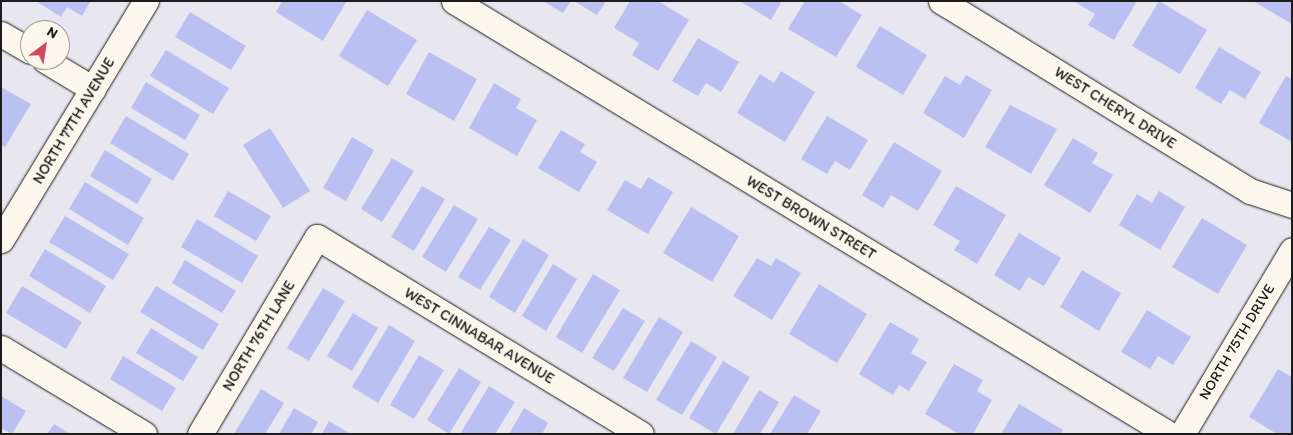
<!DOCTYPE html>
<style>
body{margin:0}
#map{position:relative;width:1293px;height:435px;overflow:hidden;background:#e8e6ee;font-family:Itim,sans-serif}
div>[style]{position:absolute}
[style*='--x']{left:calc(var(--x)*1px);top:calc(var(--y)*1px);width:calc(var(--w)*1px);rotate:calc(var(--a)*1deg)}
.building>*{inset:0;background:#bac0f2}
.roads{filter:drop-shadow(0 0 1px #1c1c1c) drop-shadow(0 0 1px #1c1c1c)}
.minor>*{height:25px;margin:-12.5px;padding:0 12.5px;transform-origin:12.5px;border-radius:12.5px;background:#fbf7ec}
span{translate:-50% -50%;white-space:nowrap;text-align:center;line-height:1.15;-webkit-text-stroke:4.5px #fbf7ec;paint-order:stroke}
.street-label{font-size:15px;color:#1c1c1c}
.frame{position:absolute;inset:0;border:2px solid #1c1c1c;pointer-events:none}
.north{position:absolute;left:20px;top:20px;width:50px;height:50px;box-sizing:border-box;background:#fbf7ec;border:1px solid #a29f99;border-radius:50%;rotate:31deg;font-size:14px;font-weight:700;line-height:20px;text-align:center;color:#1c1c1c}
.north::after{content:'';display:block;margin:auto;width:18px;height:22px;background:#d1495b;clip-path:polygon(50% 0,100% 100%,50% 72%,0 100%)}
</style>
<div id="map">
<div class="building">
<i style="clip-path:polygon(36px 1px,91px 1px,82px 16px,67px 7px,61px 17px)"></i>
<i style="clip-path:polygon(282px 1px,347px 1px,323px 41px,276px 12px)"></i>
<i style="clip-path:polygon(543px 1px,571px 1px,563px 13px)"></i>
<i style="clip-path:polygon(574px 1px,606px 1px,597px 15px)"></i>
<i style="clip-path:polygon(630px 1px,658px 1px,689px 20px,658px 71px,632px 55px,639px 43px,614px 28px)"></i>
<i style="clip-path:polygon(740px 1px,782px 1px,771px 20px)"></i>
<i style="clip-path:polygon(805px 1px,839px 1px,862px 15px,836px 57px,788px 29px)"></i>
<i style="clip-path:polygon(1073px 1px,1137px 1px,1114px 40px,1088px 25px,1095px 14px)"></i>
<i style="clip-path:polygon(1159px 1px,1207px 30px,1180px 74px,1132px 46px)"></i>
<i style="clip-path:polygon(1253px 1px,1292px 1px,1292px 24px)"></i>
<i style="clip-path:polygon(367px 10px,417px 40px,388px 86px,339px 56px)"></i>
<i style="clip-path:polygon(190px 12px,246px 46px,231px 70px,175px 37px)"></i>
<i style="clip-path:polygon(880px 26px,927px 55px,903px 95px,856px 67px)"></i>
<i style="clip-path:polygon(698px 38px,739px 62px,721px 92px,706px 83px,698px 96px,672px 81px)"></i>
<i style="clip-path:polygon(1219px 47px,1261px 72px,1245px 99px,1230px 90px,1221px 104px,1195px 88px)"></i>
<i style="clip-path:polygon(166px 50px,229px 88px,213px 114px,150px 76px)"></i>
<i style="clip-path:polygon(429px 52px,477px 79px,454px 121px,406px 94px)"></i>
<i style="clip-path:polygon(781px 71px,815px 92px,785px 142px,737px 113px,760px 74px,774px 83px)"></i>
<i style="clip-path:polygon(966px 75px,992px 90px,964px 138px,923px 113px,945px 76px,960px 85px)"></i>
<i style="clip-path:polygon(1286px 76px,1292px 79px,1292px 142px,1259px 123px)"></i>
<i style="clip-path:polygon(146px 82px,200px 115px,185px 140px,131px 108px)"></i>
<i style="clip-path:polygon(494px 83px,521px 99px,516px 108px,537px 120px,517px 156px,469px 128px)"></i>
<i style="clip-path:polygon(1px 87px,31px 104px,5px 147px,1px 145px)"></i>
<i style="clip-path:polygon(1010px 105px,1057px 129px,1031px 174px,985px 147px)"></i>
<i style="clip-path:polygon(126px 116px,189px 154px,173px 181px,110px 143px)"></i>
<i style="clip-path:polygon(827px 116px,868px 140px,850px 170px,835px 161px,827px 174px,801px 159px)"></i>
<i style="clip-path:polygon(270px 128px,310px 191px,283px 208px,243px 145px)"></i>
<i style="clip-path:polygon(561px 130px,585px 144px,580px 152px,597px 162px,579px 192px,538px 168px)"></i>
<i style="clip-path:polygon(352px 137px,374px 150px,346px 201px,323px 188px)"></i>
<i style="clip-path:polygon(1073px 138px,1098px 153px,1092px 163px,1113px 175px,1090px 213px,1044px 185px)"></i>
<i style="clip-path:polygon(894px 142px,942px 171px,918px 211px,891px 195px,883px 208px,862px 195px)"></i>
<i style="clip-path:polygon(105px 150px,152px 179px,137px 204px,90px 176px)"></i>
<i style="clip-path:polygon(392px 158px,414px 171px,382px 222px,361px 209px)"></i>
<i style="clip-path:polygon(648px 177px,673px 192px,648px 234px,607px 210px,625px 180px,641px 189px)"></i>
<i style="clip-path:polygon(85px 182px,144px 218px,128px 245px,69px 209px)"></i>
<i style="clip-path:polygon(422px 186px,445px 199px,414px 251px,391px 237px)"></i>
<i style="clip-path:polygon(956px 186px,1006px 215px,977px 264px,954px 250px,960px 241px,933px 225px)"></i>
<i style="clip-path:polygon(228px 191px,271px 216px,256px 241px,214px 216px)"></i>
<i style="clip-path:polygon(1159px 191px,1185px 207px,1160px 250px,1119px 225px,1137px 194px,1152px 203px)"></i>
<i style="clip-path:polygon(454px 205px,478px 219px,446px 272px,422px 257px)"></i>
<i style="clip-path:polygon(691px 207px,739px 236px,712px 282px,663px 253px)"></i>
<i style="clip-path:polygon(65px 216px,129px 254px,113px 280px,49px 242px)"></i>
<i style="clip-path:polygon(1202px 218px,1247px 245px,1218px 294px,1172px 267px)"></i>
<i style="clip-path:polygon(197px 219px,258px 256px,242px 283px,181px 247px)"></i>
<i style="clip-path:polygon(489px 227px,511px 240px,480px 290px,458px 277px)"></i>
<i style="clip-path:polygon(1019px 233px,1061px 258px,1044px 286px,1028px 277px,1020px 291px,994px 275px)"></i>
<i style="clip-path:polygon(523px 239px,549px 255px,515px 313px,489px 297px)"></i>
<i style="clip-path:polygon(45px 249px,106px 286px,90px 313px,29px 276px)"></i>
<i style="clip-path:polygon(757px 258px,771px 266px,776px 258px,801px 273px,772px 320px,733px 296px)"></i>
<i style="clip-path:polygon(185px 260px,236px 291px,222px 313px,172px 283px)"></i>
<i style="clip-path:polygon(553px 264px,577px 279px,546px 331px,522px 316px)"></i>
<i style="clip-path:polygon(1082px 270px,1121px 293px,1099px 331px,1060px 307px)"></i>
<i style="clip-path:polygon(593px 274px,620px 290px,582px 353px,556px 337px)"></i>
<i style="clip-path:polygon(819px 284px,867px 314px,837px 363px,789px 334px)"></i>
<i style="clip-path:polygon(22px 286px,82px 322px,66px 349px,6px 313px)"></i>
<i style="clip-path:polygon(156px 286px,219px 324px,203px 350px,140px 312px)"></i>
<i style="clip-path:polygon(323px 288px,345px 301px,309px 361px,287px 348px)"></i>
<i style="clip-path:polygon(623px 308px,645px 321px,614px 371px,592px 358px)"></i>
<i style="clip-path:polygon(1147px 310px,1191px 337px,1173px 365px,1158px 356px,1150px 369px,1121px 352px)"></i>
<i style="clip-path:polygon(353px 313px,378px 328px,352px 371px,327px 356px)"></i>
<i style="clip-path:polygon(659px 317px,683px 332px,647px 392px,623px 378px)"></i>
<i style="clip-path:polygon(890px 322px,919px 339px,911px 353px,927px 362px,909px 391px,899px 385px,893px 395px,859px 374px)"></i>
<i style="clip-path:polygon(389px 325px,415px 341px,378px 403px,352px 387px)"></i>
<i style="clip-path:polygon(151px 328px,198px 357px,183px 381px,136px 353px)"></i>
<i style="clip-path:polygon(691px 341px,717px 357px,682px 415px,656px 400px)"></i>
<i style="clip-path:polygon(419px 355px,444px 370px,414px 419px,390px 405px)"></i>
<i style="clip-path:polygon(123px 356px,176px 388px,162px 411px,110px 379px)"></i>
<i style="clip-path:polygon(723px 361px,750px 377px,716px 434px,689px 418px)"></i>
<i style="clip-path:polygon(954px 364px,983px 380px,977px 391px,992px 400px,973px 434px,959px 434px,925px 414px)"></i>
<i style="clip-path:polygon(459px 368px,481px 382px,449px 434px,427px 420px)"></i>
<i style="clip-path:polygon(1278px 369px,1292px 377px,1292px 434px,1277px 434px,1249px 417px)"></i>
<i style="clip-path:polygon(489px 386px,515px 402px,495px 434px,460px 434px)"></i>
<i style="clip-path:polygon(261px 389px,284px 403px,265px 434px,234px 434px)"></i>
<i style="clip-path:polygon(759px 390px,779px 402px,760px 434px,733px 434px)"></i>
<i style="clip-path:polygon(794px 395px,821px 411px,807px 434px,770px 434px)"></i>
<i style="clip-path:polygon(1px 396px,26px 411px,12px 434px,1px 428px)"></i>
<i style="clip-path:polygon(1019px 404px,1063px 430px,1061px 434px,1001px 434px)"></i>
<i style="clip-path:polygon(294px 408px,318px 422px,311px 434px,279px 434px)"></i>
<i style="clip-path:polygon(524px 408px,548px 423px,542px 434px,509px 434px)"></i>
<i style="clip-path:polygon(329px 421px,351px 434px,322px 434px)"></i>
<i style="clip-path:polygon(54px 424px,70px 434px,47px 434px)"></i>
</div>
<div class="roads">
<div class="minor">
<i style="--x:454;--y:1;--w:836;--a:31.2"></i>
<i style="--x:941;--y:1;--w:363;--a:31.6"></i>
<i style="--x:1250;--y:191;--w:44;--a:18.4"></i>
<i style="--x:1;--y:34;--w:34;--a:30"></i>
<i style="--x:45;--y:60;--w:56;--a:31.1"></i>
<i style="--x:1;--y:240;--w:280;--a:-58.8"></i>
<i style="--x:1;--y:348;--w:167;--a:31"></i>
<i style="--x:200;--y:434;--w:229;--a:-59.3"></i>
<i style="--x:317;--y:237;--w:379;--a:31.3"></i>
<i style="--x:1182;--y:434;--w:214;--a:-59.1"></i>
</div>
</div>
<div class="street-label">
<span style="left:1115px;top:108px;rotate:32deg">WEST CHERYL DRIVE</span>
<span style="left:74px;top:121px;rotate:-59deg">NORTH 77TH AVENUE</span>
<span style="left:811px;top:218px;rotate:31deg">WEST BROWN STREET</span>
<span style="left:259px;top:336px;rotate:-59deg">NORTH 76TH LANE</span>
<span style="left:479px;top:336px;rotate:31deg">WEST CINNABAR AVENUE</span>
<span style="left:1237px;top:342px;rotate:-59deg">NORTH 75TH DRIVE</span>
</div>
<div class="frame"></div>
<div class="north">N</div>
</div>
